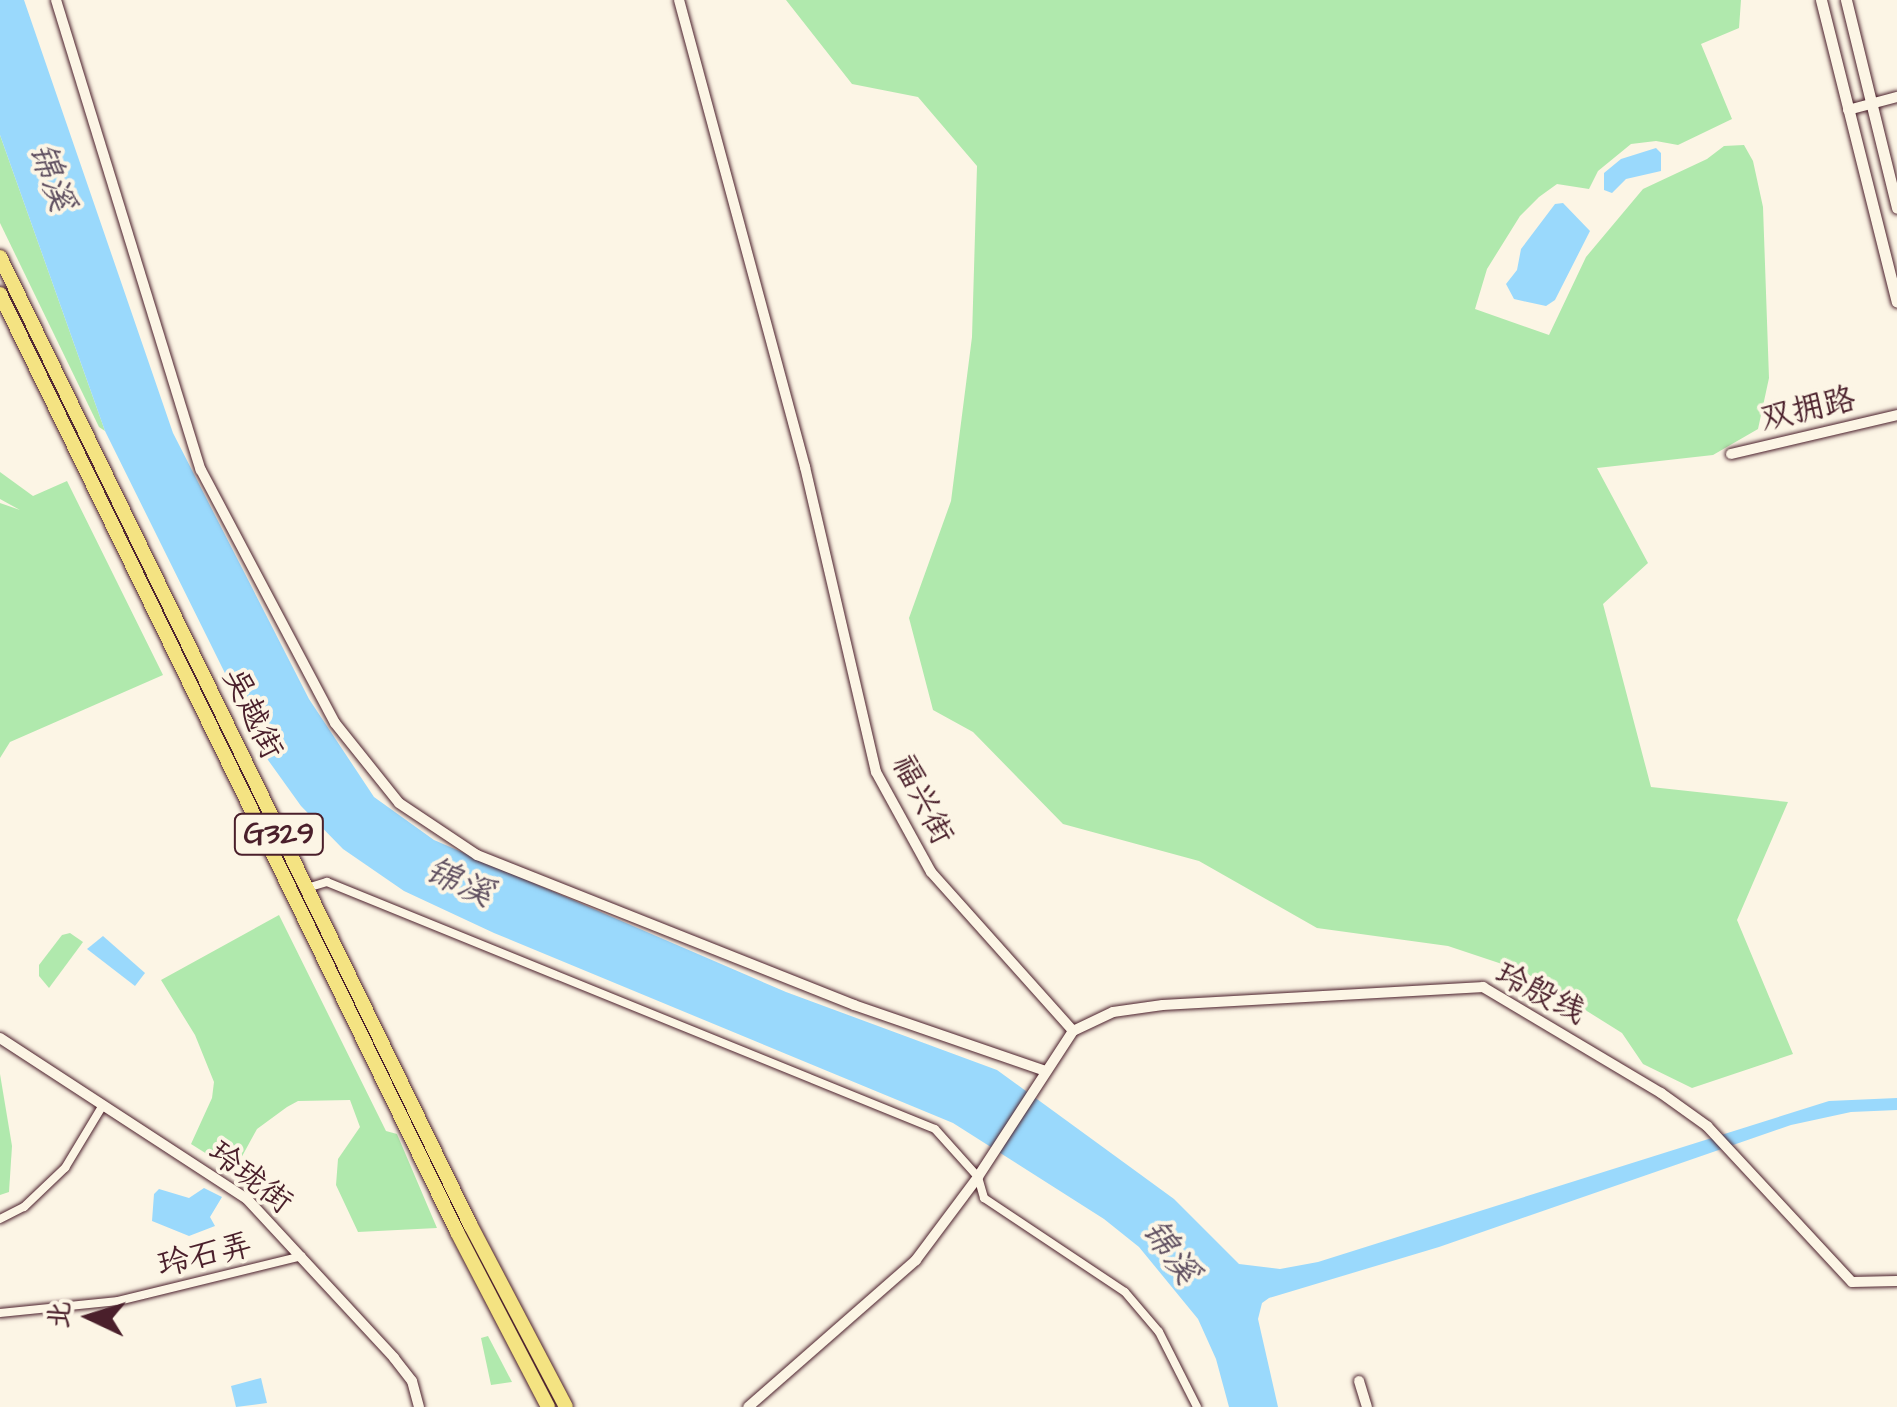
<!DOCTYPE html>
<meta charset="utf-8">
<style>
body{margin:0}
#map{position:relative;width:1897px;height:1407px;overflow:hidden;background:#fcf5e5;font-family:"Architects Daughter","LXGW WenKai TC",sans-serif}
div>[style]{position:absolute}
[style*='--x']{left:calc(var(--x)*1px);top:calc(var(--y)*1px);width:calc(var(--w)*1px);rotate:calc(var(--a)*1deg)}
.green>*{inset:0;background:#b0e9ad}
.water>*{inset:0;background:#9ad9fc}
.roads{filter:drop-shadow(0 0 2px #4a1f2b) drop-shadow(0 0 2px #4a1f2b)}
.minor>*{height:8px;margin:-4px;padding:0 4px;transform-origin:4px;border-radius:4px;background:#fcf5e5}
.tertiary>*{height:10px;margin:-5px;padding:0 5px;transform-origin:5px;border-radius:5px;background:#fcf5e5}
.secondary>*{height:11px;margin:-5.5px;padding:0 5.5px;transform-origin:5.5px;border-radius:5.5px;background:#fcf5e5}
.trunk>*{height:14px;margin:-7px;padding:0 7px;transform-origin:7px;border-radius:7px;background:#f4e382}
span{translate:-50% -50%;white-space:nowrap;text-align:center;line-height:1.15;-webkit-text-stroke:8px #fcf5e5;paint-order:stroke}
.shield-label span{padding:2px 8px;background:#fcf5e5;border:2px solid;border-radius:8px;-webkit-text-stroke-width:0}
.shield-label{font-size:30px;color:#4a1f2b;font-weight:700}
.street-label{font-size:32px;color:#4a1f2b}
.water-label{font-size:35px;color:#5e4e5f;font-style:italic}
.north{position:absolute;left:40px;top:1267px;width:100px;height:100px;-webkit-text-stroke:8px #fcf5e5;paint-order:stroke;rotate:274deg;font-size:28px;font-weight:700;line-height:40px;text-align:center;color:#4a1f2b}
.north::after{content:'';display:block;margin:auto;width:35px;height:45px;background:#4a1f2b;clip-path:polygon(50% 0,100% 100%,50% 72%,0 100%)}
</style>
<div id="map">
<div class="green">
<i style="clip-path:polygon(786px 0,1741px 0,1739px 28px,1701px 44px,1732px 119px,1678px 145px,1656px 141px,1631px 144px,1598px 171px,1589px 189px,1557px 184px,1539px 197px,1520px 216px,1487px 269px,1475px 309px,1549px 335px,1586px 257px,1643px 189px,1707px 159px,1724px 146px,1744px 145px,1753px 161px,1763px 207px,1769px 378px,1758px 429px,1713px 455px,1597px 468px,1648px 563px,1603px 604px,1651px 787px,1788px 802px,1737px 920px,1793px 1054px,1692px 1088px,1643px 1064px,1622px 1033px,1523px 971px,1448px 946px,1317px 928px,1199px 861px,1063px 824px,973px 732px,933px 710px,909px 618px,951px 501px,972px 337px,977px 166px,918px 97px,852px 84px)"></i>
<i style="clip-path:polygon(0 135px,105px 431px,99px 427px,0 223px)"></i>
<i style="clip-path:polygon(0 472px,33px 496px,67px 481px,163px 675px,10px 742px,0 758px,0 503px,20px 510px,0 499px)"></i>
<i style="clip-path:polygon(279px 915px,386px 1131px,397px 1134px,437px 1228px,358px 1232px,336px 1185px,338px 1159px,360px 1127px,350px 1100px,298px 1101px,287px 1107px,257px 1129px,234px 1171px,191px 1144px,212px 1098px,214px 1082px,195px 1035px,161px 980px)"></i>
<i style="clip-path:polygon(70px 933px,83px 942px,49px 988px,39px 976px,39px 965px,62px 935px)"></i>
<i style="clip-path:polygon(0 1074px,12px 1146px,9px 1192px,0 1195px)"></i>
<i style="clip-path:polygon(488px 1336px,512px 1382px,491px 1385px,481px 1338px)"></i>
</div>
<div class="water">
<i style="clip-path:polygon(0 0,24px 0,173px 433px,309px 699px,374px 797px,434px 840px,786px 992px,997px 1070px,1174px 1199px,1239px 1264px,1280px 1269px,1318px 1262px,1829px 1101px,1897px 1098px,1897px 1110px,1851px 1112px,1791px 1125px,1439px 1247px,1269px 1298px,1262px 1303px,1258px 1319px,1278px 1407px,1229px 1407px,1216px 1359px,1198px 1319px,1139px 1247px,1104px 1219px,953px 1123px,494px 933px,404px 891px,343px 849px,301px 806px,268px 760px,105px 431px,0 135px)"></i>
<i style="clip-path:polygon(1656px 148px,1661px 153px,1661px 171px,1626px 179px,1612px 193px,1604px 190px,1604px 173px,1621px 159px)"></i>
<i style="clip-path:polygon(1563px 203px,1590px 231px,1555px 300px,1546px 306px,1514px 299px,1506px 284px,1517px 270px,1521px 249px,1555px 204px)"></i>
<i style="clip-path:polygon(103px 936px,145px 973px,135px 986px,87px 949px)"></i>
<i style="clip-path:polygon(204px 1188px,222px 1197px,210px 1217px,215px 1226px,189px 1236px,152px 1221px,154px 1194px,159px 1189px,189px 1198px)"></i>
<i style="clip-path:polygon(261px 1378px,267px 1403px,236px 1407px,231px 1386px)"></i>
</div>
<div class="roads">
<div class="minor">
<i style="--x:307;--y:888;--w:21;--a:-17"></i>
<i style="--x:327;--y:882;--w:656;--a:22.11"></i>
<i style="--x:935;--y:1129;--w:64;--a:48.1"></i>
<i style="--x:978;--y:1177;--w:22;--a:74"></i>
<i style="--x:984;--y:1198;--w:169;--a:33.7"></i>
<i style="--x:1125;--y:1292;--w:52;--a:49.6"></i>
<i style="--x:1159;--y:1332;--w:84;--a:63.1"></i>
<i style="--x:0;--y:1219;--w:27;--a:-27"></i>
<i style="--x:24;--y:1207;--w:57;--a:-43.6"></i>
<i style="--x:65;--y:1168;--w:74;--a:-58.9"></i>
<i style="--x:0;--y:1313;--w:119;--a:-5.8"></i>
<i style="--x:118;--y:1301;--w:189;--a:-13.7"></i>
</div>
<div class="tertiary">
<i style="--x:56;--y:0;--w:492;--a:72.9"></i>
<i style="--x:201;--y:470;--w:286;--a:62.1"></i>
<i style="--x:335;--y:723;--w:102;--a:51.3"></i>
<i style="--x:399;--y:803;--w:94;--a:33.7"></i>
<i style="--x:477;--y:855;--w:406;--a:21.7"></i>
<i style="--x:854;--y:1005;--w:203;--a:19"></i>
<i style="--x:679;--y:0;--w:484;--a:74.9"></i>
<i style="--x:805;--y:467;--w:313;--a:76.9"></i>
<i style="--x:876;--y:772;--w:114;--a:61.2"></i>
<i style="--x:931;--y:872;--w:213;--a:48.2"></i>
<i style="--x:1073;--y:1031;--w:174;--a:123.1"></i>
<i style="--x:978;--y:1177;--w:104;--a:126.8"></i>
<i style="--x:916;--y:1260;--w:223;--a:138.8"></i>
<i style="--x:1848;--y:110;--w:51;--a:-14.9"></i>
<i style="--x:1731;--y:454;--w:171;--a:-13.2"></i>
<i style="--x:1073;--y:1031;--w:44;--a:-25.4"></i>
<i style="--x:1113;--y:1012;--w:50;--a:-8"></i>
<i style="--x:1163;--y:1005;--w:321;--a:-3.2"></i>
<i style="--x:1483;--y:987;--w:207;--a:30.8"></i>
<i style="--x:1661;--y:1093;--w:57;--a:35.7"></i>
<i style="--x:1707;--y:1126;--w:213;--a:47.1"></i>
<i style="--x:1852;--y:1282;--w:45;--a:-1.3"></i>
<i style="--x:0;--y:1038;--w:295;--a:33.1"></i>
<i style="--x:247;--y:1199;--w:217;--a:47.2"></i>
<i style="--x:394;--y:1358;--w:29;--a:52"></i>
<i style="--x:412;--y:1381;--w:27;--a:75"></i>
<i style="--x:1359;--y:1381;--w:27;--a:73"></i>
</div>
<div class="secondary">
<i style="--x:1821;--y:0;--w:311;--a:75.9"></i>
<i style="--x:1846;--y:0;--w:214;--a:76.2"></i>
</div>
<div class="trunk">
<i style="--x:0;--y:257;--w:1077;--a:64.08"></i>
<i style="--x:471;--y:1226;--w:204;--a:62.3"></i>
<i style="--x:0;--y:294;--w:1043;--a:64.02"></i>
<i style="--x:457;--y:1232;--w:197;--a:62.5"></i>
</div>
</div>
<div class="shield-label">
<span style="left:279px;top:834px">G329</span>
</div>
<div class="street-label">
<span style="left:1808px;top:410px;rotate:-13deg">双拥路</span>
<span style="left:252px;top:714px;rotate:64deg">吴越街</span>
<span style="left:922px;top:800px;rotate:63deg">福兴街</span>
<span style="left:1540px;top:994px;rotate:27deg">玲殷线</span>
<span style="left:250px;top:1178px;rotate:38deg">玲珑街</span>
<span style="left:205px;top:1256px;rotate:-13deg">玲石弄</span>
</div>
<div class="water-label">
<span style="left:51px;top:177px;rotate:70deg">锦溪</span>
<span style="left:459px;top:883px;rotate:24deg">锦溪</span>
<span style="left:1170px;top:1252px;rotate:54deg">锦溪</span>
</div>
<div class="north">北</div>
</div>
